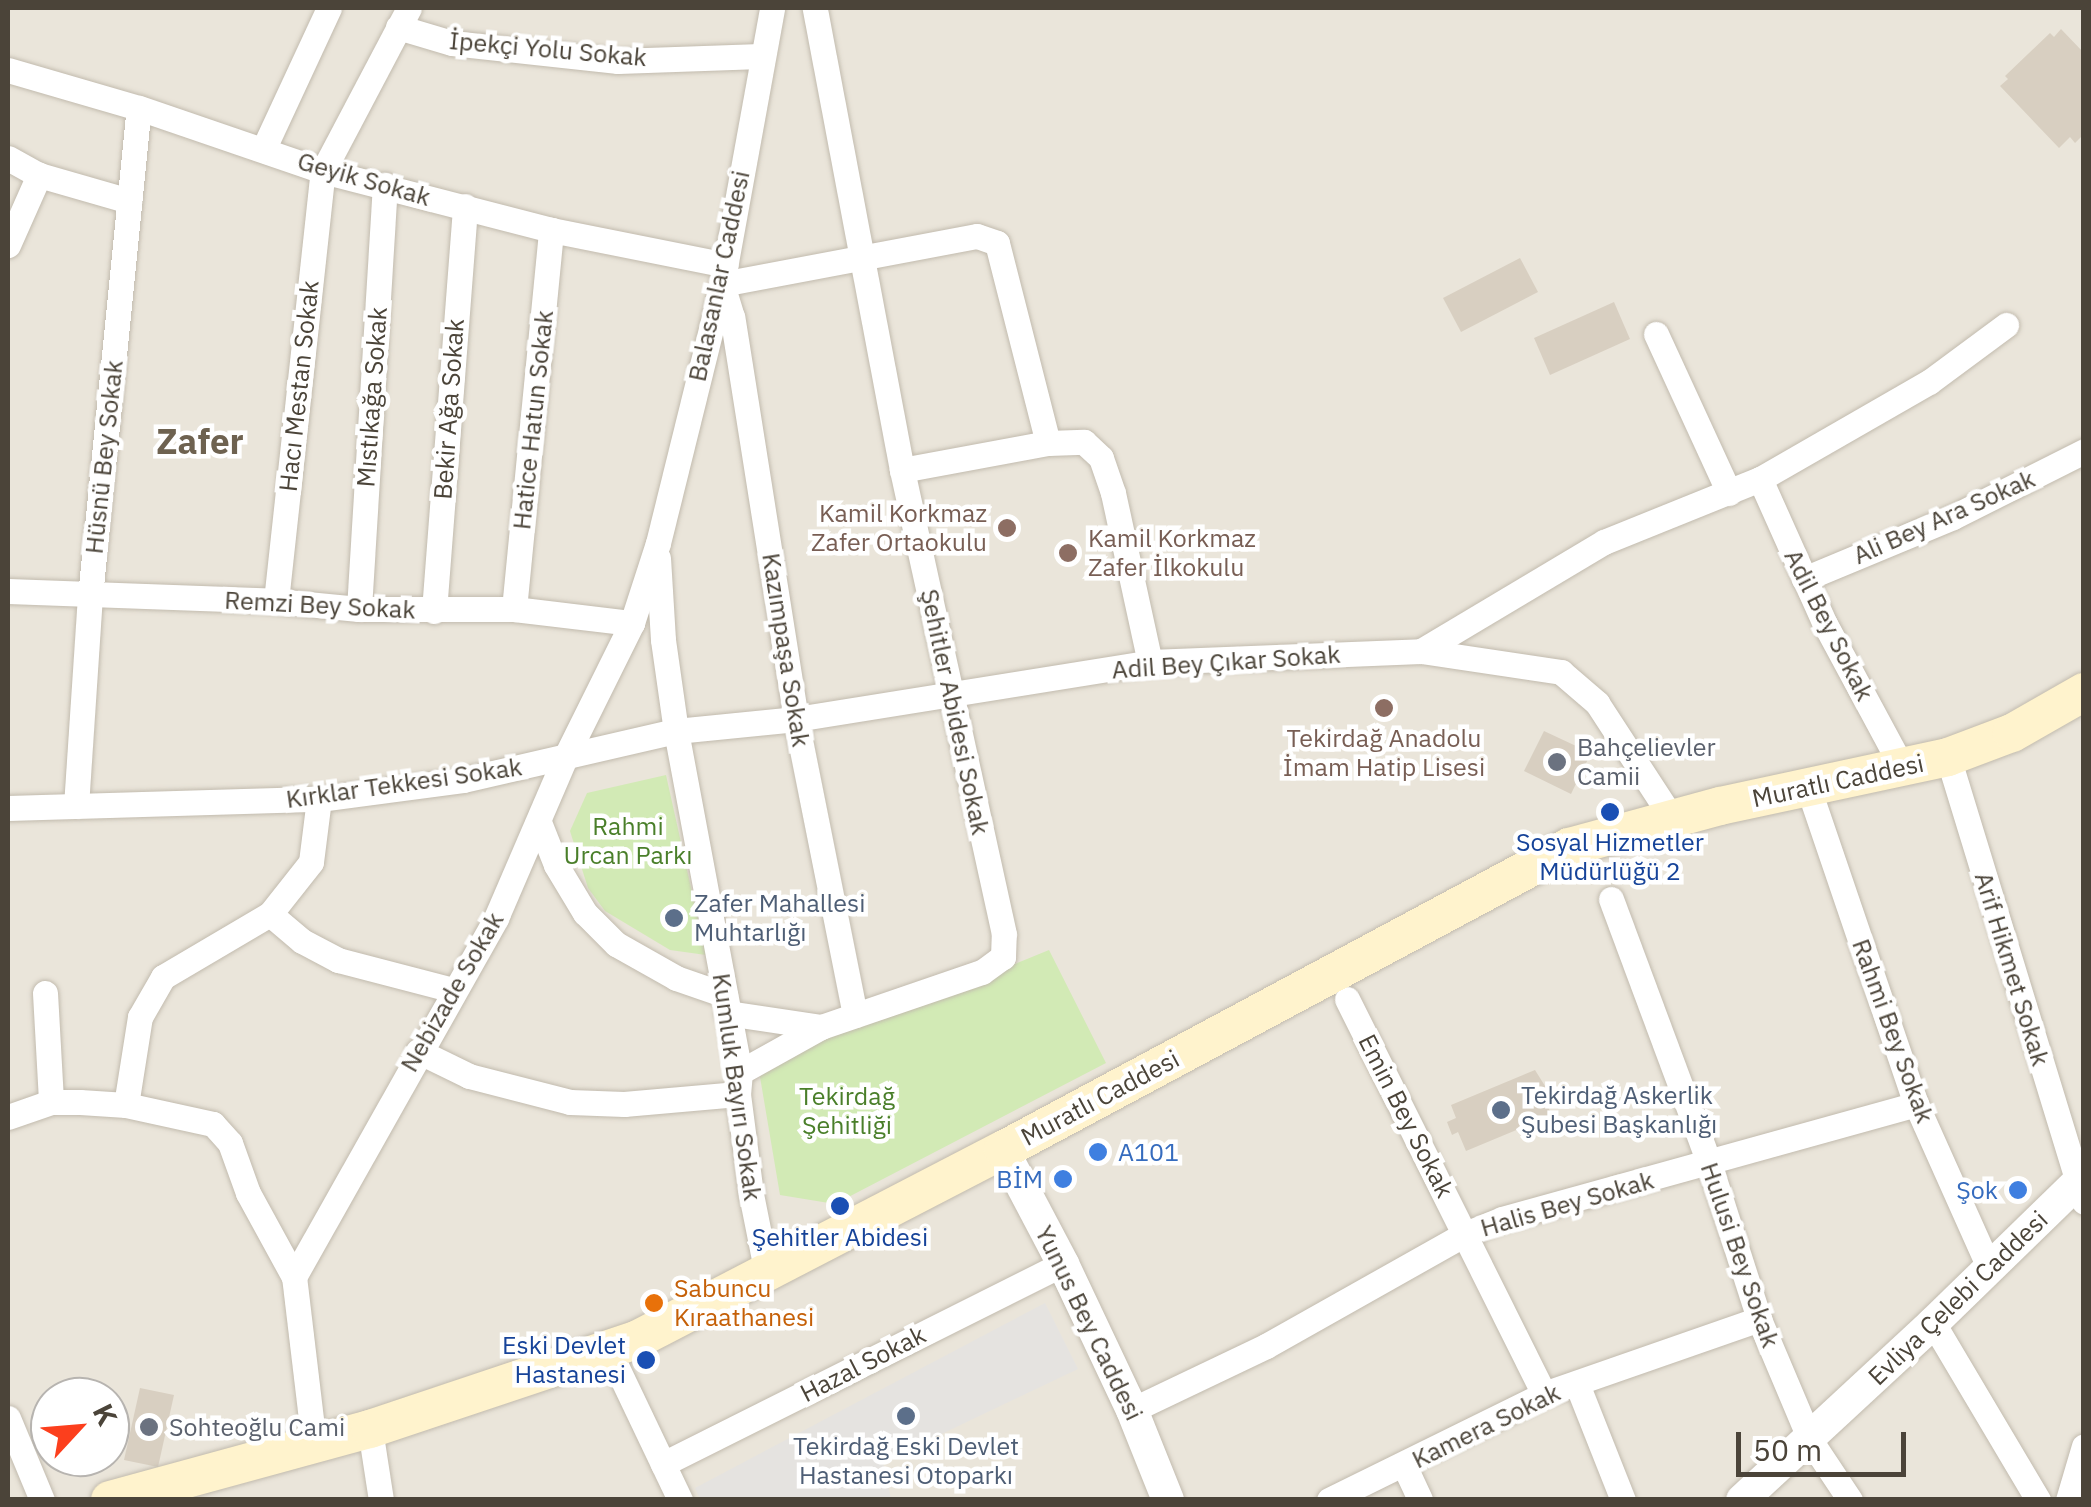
<!DOCTYPE html>
<meta charset="utf-8">
<style>
body{margin:0}
#map{position:relative;width:2091px;height:1507px;overflow:hidden;background:#f6f3ec;font-family:"IBM Plex Sans",sans-serif}
div>[style]{position:absolute}
[style*='--x']{left:calc(var(--x)*1px);top:calc(var(--y)*1px);width:calc(var(--w)*1px);rotate:calc(var(--a)*1deg)}
.residential>*{inset:0;background:#eae5da}
.green>*{inset:0;background:#d2eab5}
.parking>*{inset:0;background:#e5e3e0}
.building>*{inset:0;background:#d8cfc1}
.roads{filter:drop-shadow(0 0 2px #c2bbae) drop-shadow(0 0 2px #c2bbae)}
.minor>*{height:25px;margin:-12.5px;padding:0 12.5px;transform-origin:12.5px;border-radius:12.5px;background:#fff}
.tertiary>*{height:32px;margin:-16px;padding:0 16px;transform-origin:16px;border-radius:16px;background:#fff}
.secondary>*{height:38px;margin:-19px;padding:0 19px;transform-origin:19px;border-radius:19px;background:#fff3cd}
.dots>*{width:28px;height:28px;translate:-50% -50%;box-sizing:border-box;border:5px solid #fff;border-radius:50%}
span{translate:-50% -50%;white-space:nowrap;text-align:center;line-height:1.15;-webkit-text-stroke:9px #fff;paint-order:stroke}
.street-label{font-size:25px;color:#4b4439}
.education-label{font-size:25px;color:#785e54}
.right{translate:-100% -50%;text-align:right}
.left{translate:0 -50%;text-align:left}
.worship-label{font-size:25px;color:#5b616d}
.park-label{font-size:25px;color:#4a7f2a}
.transit-label{font-size:25px;color:#164399}
.service-label{font-size:25px;color:#4e5e75}
.shop-label{font-size:25px;color:#366cbe}
.food-label{font-size:25px;color:#c56008}
.district-label{font-size:35px;color:#6e6250;font-weight:700}
.frame{position:absolute;inset:0;border:10px solid #4b4439;pointer-events:none}
.north{position:absolute;left:30px;top:1377px;width:100px;height:100px;box-sizing:border-box;background:#fff;border:2px solid #b7b4b0;border-radius:50%;rotate:64deg;font-size:28px;font-weight:700;line-height:40px;text-align:center;color:#4b4439}
.north::after{content:'';display:block;margin:auto;width:35px;height:45px;background:#fc3f1d;clip-path:polygon(50% 0,100% 100%,50% 72%,0 100%)}
.scale{position:absolute;left:1736px;top:1432px;width:170px;height:45px;box-sizing:border-box;border:5px solid #4b4439;border-top:0;padding-left:12px;font-size:30px;line-height:35px;white-space:nowrap;color:#4b4439;-webkit-text-stroke:8px #fff;paint-order:stroke}
</style>
<div id="map">
<div class="residential">
<i style="clip-path:polygon(evenodd,8px 8px,2083px 8px,2083px 1499px,8px 1500px,8px 8px,50px 1397px,110px 1397px,110px 1457px,50px 1457px,50px 1397px)"></i>
</div>
<div class="green">
<i style="clip-path:polygon(666px 775px,706px 955px,670px 950px,605px 911px,588px 888px,570px 831px,587px 793px)"></i>
<i style="clip-path:polygon(1049px 950px,1106px 1063px,835px 1204px,780px 1195px,759px 1071px,796px 1047px,923px 1002px)"></i>
</div>
<div class="parking">
<i style="clip-path:polygon(1045px 1303px,1078px 1369px,883px 1462px,891px 1499px,700px 1499px,695px 1488px)"></i>
</div>
<div class="building">
<i style="clip-path:polygon(2061px 29px,2084px 53px,2084px 134px,2075px 143px,2070px 137px,2059px 148px,2000px 86px,2008px 79px,2005px 76px,2050px 33px,2054px 37px)"></i>
<i style="clip-path:polygon(1520px 258px,1538px 292px,1461px 332px,1443px 298px)"></i>
<i style="clip-path:polygon(1614px 302px,1630px 339px,1550px 375px,1534px 338px)"></i>
<i style="clip-path:polygon(1544px 731px,1591px 753px,1571px 794px,1524px 771px)"></i>
<i style="clip-path:polygon(1535px 1070px,1555px 1102px,1547px 1105px,1552px 1115px,1466px 1151px,1458px 1132px,1452px 1135px,1447px 1122px,1456px 1118px,1451px 1105px)"></i>
<i style="clip-path:polygon(140px 1388px,174px 1395px,158px 1467px,124px 1460px)"></i>
</div>
<div class="roads">
<div class="minor">
<i style="--x:398;--y:27;--w:56;--a:16.5"></i>
<i style="--x:452;--y:43;--w:167;--a:6.2"></i>
<i style="--x:618;--y:61;--w:143;--a:-2"></i>
<i style="--x:8;--y:70;--w:136;--a:16.2"></i>
<i style="--x:139;--y:108;--w:194;--a:18.9"></i>
<i style="--x:323;--y:171;--w:236;--a:14.5"></i>
<i style="--x:551;--y:230;--w:178;--a:11.3"></i>
<i style="--x:264;--y:148;--w:154;--a:-65.1"></i>
<i style="--x:8;--y:158;--w:35;--a:29"></i>
<i style="--x:39;--y:175;--w:94;--a:16.1"></i>
<i style="--x:8;--y:245;--w:77;--a:-66.1"></i>
<i style="--x:1656;--y:334;--w:175;--a:65.3"></i>
<i style="--x:902;--y:470;--w:148;--a:-10.5"></i>
<i style="--x:1760;--y:479;--w:159;--a:65.9"></i>
<i style="--x:1825;--y:624;--w:165;--a:61.7"></i>
<i style="--x:658;--y:558;--w:82;--a:86.5"></i>
<i style="--x:663;--y:640;--w:92;--a:81.9"></i>
<i style="--x:676;--y:731;--w:347;--a:79.4"></i>
<i style="--x:740;--y:1072;--w:22;--a:95"></i>
<i style="--x:738;--y:1094;--w:101;--a:82.6"></i>
<i style="--x:751;--y:1194;--w:82;--a:78.7"></i>
<i style="--x:1804;--y:579;--w:161;--a:-22.6"></i>
<i style="--x:1953;--y:517;--w:147;--a:-26.7"></i>
<i style="--x:8;--y:591;--w:268;--a:2.1"></i>
<i style="--x:276;--y:601;--w:83;--a:5.5"></i>
<i style="--x:359;--y:609;--w:155;--a:0"></i>
<i style="--x:514;--y:609;--w:119;--a:6.8"></i>
<i style="--x:276;--y:601;--w:433;--a:-83.8"></i>
<i style="--x:323;--y:171;--w:184;--a:-62.2"></i>
<i style="--x:359;--y:609;--w:425;--a:-86.5"></i>
<i style="--x:514;--y:609;--w:381;--a:-84.4"></i>
<i style="--x:434;--y:611;--w:406;--a:-85.6"></i>
<i style="--x:1421;--y:651;--w:213;--a:-30.8"></i>
<i style="--x:1604;--y:542;--w:168;--a:-22"></i>
<i style="--x:1760;--y:479;--w:195;--a:-29.9"></i>
<i style="--x:1929;--y:382;--w:96;--a:-36.5"></i>
<i style="--x:1948;--y:757;--w:465;--a:73"></i>
<i style="--x:1809;--y:790;--w:332;--a:71.2"></i>
<i style="--x:1916;--y:1104;--w:179;--a:65.9"></i>
<i style="--x:76;--y:806;--w:210;--a:-86.2"></i>
<i style="--x:90;--y:596;--w:490;--a:-84.3"></i>
<i style="--x:8;--y:808;--w:311;--a:-1.7"></i>
<i style="--x:319;--y:799;--w:145;--a:-7.5"></i>
<i style="--x:463;--y:780;--w:219;--a:-13"></i>
<i style="--x:676;--y:731;--w:121;--a:-5.7"></i>
<i style="--x:796;--y:719;--w:359;--a:-9.1"></i>
<i style="--x:1150;--y:662;--w:271;--a:-2.3"></i>
<i style="--x:1421;--y:651;--w:142;--a:8.5"></i>
<i style="--x:1561;--y:672;--w:48;--a:40.7"></i>
<i style="--x:1597;--y:703;--w:137;--a:56.9"></i>
<i style="--x:539;--y:822;--w:46;--a:68.4"></i>
<i style="--x:556;--y:865;--w:56;--a:58.9"></i>
<i style="--x:585;--y:913;--w:44;--a:45"></i>
<i style="--x:616;--y:944;--w:69;--a:29.5"></i>
<i style="--x:676;--y:978;--w:52;--a:19.1"></i>
<i style="--x:1611;--y:899;--w:282;--a:69.6"></i>
<i style="--x:1709;--y:1163;--w:164;--a:72.2"></i>
<i style="--x:1759;--y:1319;--w:131;--a:67.1"></i>
<i style="--x:1810;--y:1440;--w:72;--a:56.3"></i>
<i style="--x:270;--y:914;--w:42;--a:40.2"></i>
<i style="--x:302;--y:941;--w:41;--a:27.8"></i>
<i style="--x:338;--y:960;--w:119;--a:14.6"></i>
<i style="--x:45;--y:993;--w:109;--a:86.8"></i>
<i style="--x:1347;--y:999;--w:441;--a:63.5"></i>
<i style="--x:727;--y:1013;--w:95;--a:8.5"></i>
<i style="--x:855;--y:1015;--w:302;--a:-101.3"></i>
<i style="--x:796;--y:719;--w:407;--a:-99"></i>
<i style="--x:732;--y:317;--w:34;--a:-107"></i>
<i style="--x:722;--y:284;--w:259;--a:-10.7"></i>
<i style="--x:977;--y:236;--w:21;--a:19"></i>
<i style="--x:997;--y:243;--w:206;--a:75.7"></i>
<i style="--x:1048;--y:443;--w:36;--a:-2"></i>
<i style="--x:1084;--y:442;--w:23;--a:43"></i>
<i style="--x:1101;--y:458;--w:37;--a:71"></i>
<i style="--x:1113;--y:493;--w:173;--a:77.7"></i>
<i style="--x:418;--y:1051;--w:57;--a:26.1"></i>
<i style="--x:469;--y:1076;--w:104;--a:14.4"></i>
<i style="--x:570;--y:1102;--w:54;--a:2.1"></i>
<i style="--x:624;--y:1104;--w:114;--a:-5"></i>
<i style="--x:740;--y:1072;--w:93;--a:-29.1"></i>
<i style="--x:821;--y:1027;--w:170;--a:-18.9"></i>
<i style="--x:982;--y:972;--w:26;--a:-36"></i>
<i style="--x:1003;--y:957;--w:23;--a:-88"></i>
<i style="--x:1004;--y:934;--w:475;--a:-102.4"></i>
<i style="--x:902;--y:470;--w:470;--a:-100.7"></i>
<i style="--x:126;--y:1105;--w:89;--a:-81"></i>
<i style="--x:140;--y:1017;--w:46;--a:-60.1"></i>
<i style="--x:163;--y:977;--w:124;--a:-30.5"></i>
<i style="--x:270;--y:914;--w:66;--a:-51.7"></i>
<i style="--x:311;--y:862;--w:64;--a:-82.8"></i>
<i style="--x:8;--y:1117;--w:46;--a:-19.2"></i>
<i style="--x:51;--y:1102;--w:29;--a:0"></i>
<i style="--x:80;--y:1102;--w:46;--a:3.7"></i>
<i style="--x:126;--y:1105;--w:89;--a:12.3"></i>
<i style="--x:213;--y:1124;--w:25;--a:48"></i>
<i style="--x:230;--y:1143;--w:53;--a:70.2"></i>
<i style="--x:248;--y:1193;--w:96;--a:61.3"></i>
<i style="--x:1933;--y:1323;--w:206;--a:59.3"></i>
<i style="--x:609;--y:1351;--w:165;--a:64.5"></i>
<i style="--x:1577;--y:1384;--w:125;--a:68.4"></i>
<i style="--x:1132;--y:1410;--w:148;--a:-25.5"></i>
<i style="--x:1266;--y:1346;--w:228;--a:-29.4"></i>
<i style="--x:1465;--y:1234;--w:40;--a:-22"></i>
<i style="--x:1502;--y:1219;--w:430;--a:-15.5"></i>
<i style="--x:8;--y:1418;--w:89;--a:67.5"></i>
<i style="--x:370;--y:1429;--w:72;--a:81.2"></i>
<i style="--x:314;--y:1444;--w:168;--a:-96.8"></i>
<i style="--x:294;--y:1277;--w:412;--a:-60.6"></i>
<i style="--x:496;--y:918;--w:172;--a:-66.7"></i>
<i style="--x:564;--y:760;--w:153;--a:-63.6"></i>
<i style="--x:632;--y:623;--w:84;--a:-72"></i>
<i style="--x:658;--y:543;--w:267;--a:-76.1"></i>
<i style="--x:722;--y:284;--w:280;--a:-79.7"></i>
<i style="--x:663;--y:1464;--w:447;--a:-26.6"></i>
<i style="--x:1404;--y:1465;--w:38;--a:65"></i>
<i style="--x:1329;--y:1500;--w:240;--a:-26.2"></i>
<i style="--x:1544;--y:1394;--w:228;--a:-19.2"></i>
<i style="--x:2068;--y:1500;--w:56;--a:-73.5"></i>
</div>
<div class="tertiary">
<i style="--x:1003;--y:1150;--w:129;--a:62.2"></i>
<i style="--x:1063;--y:1264;--w:161;--a:64.7"></i>
<i style="--x:1132;--y:1410;--w:97;--a:68.2"></i>
<i style="--x:1742;--y:1500;--w:260;--a:-42.8"></i>
<i style="--x:1933;--y:1323;--w:211;--a:-44.2"></i>
</div>
<div class="secondary">
<i style="--x:110;--y:1500;--w:270;--a:-15.3"></i>
<i style="--x:370;--y:1429;--w:280;--a:-18.5"></i>
<i style="--x:636;--y:1340;--w:413;--a:-27.4"></i>
<i style="--x:1003;--y:1150;--w:642;--a:-28.16"></i>
<i style="--x:1569;--y:847;--w:156;--a:-15.2"></i>
<i style="--x:1720;--y:806;--w:233;--a:-12.1"></i>
<i style="--x:1948;--y:757;--w:68;--a:-20.6"></i>
<i style="--x:2012;--y:733;--w:83;--a:-29.7"></i>
</div>
</div>
<div class="dots">
<i style="left:1007px;top:528px;background:#8d6e63"></i>
<i style="left:1068px;top:553px;background:#8d6e63"></i>
<i style="left:1384px;top:708px;background:#8d6e63"></i>
<i style="left:1557px;top:762px;background:#6b7280"></i>
<i style="left:1610px;top:812px;background:#1a4fb4"></i>
<i style="left:674px;top:918px;background:#5c6f8a"></i>
<i style="left:1501px;top:1110px;background:#5c6f8a"></i>
<i style="left:1098px;top:1152px;background:#3f7fe0"></i>
<i style="left:1063px;top:1179px;background:#3f7fe0"></i>
<i style="left:2018px;top:1190px;background:#3f7fe0"></i>
<i style="left:840px;top:1206px;background:#1a4fb4"></i>
<i style="left:654px;top:1303px;background:#e8710a"></i>
<i style="left:646px;top:1360px;background:#1a4fb4"></i>
<i style="left:906px;top:1416px;background:#5c6f8a"></i>
<i style="left:149px;top:1427px;background:#6b7280"></i>
</div>
<div class="street-label">
<span style="left:548px;top:49px;rotate:5deg">İpekçi Yolu Sokak</span>
<span style="left:364px;top:179px;rotate:16deg">Geyik Sokak</span>
<span style="left:719px;top:276px;rotate:-78deg">Balasanlar Caddesi</span>
<span style="left:299px;top:386px;rotate:-84deg">Hacı Mestan Sokak</span>
<span style="left:372px;top:397px;rotate:-86deg">Mıstıkağa Sokak</span>
<span style="left:449px;top:409px;rotate:-86deg">Bekir Ağa Sokak</span>
<span style="left:533px;top:420px;rotate:-84deg">Hatice Hatun Sokak</span>
<span style="left:104px;top:457px;rotate:-84deg">Hüsnü Bey Sokak</span>
<span style="left:1944px;top:517px;rotate:-24deg">Ali Bey Ara Sokak</span>
<span style="left:320px;top:605px;rotate:3deg">Remzi Bey Sokak</span>
<span style="left:1829px;top:625px;rotate:63deg">Adil Bey Sokak</span>
<span style="left:786px;top:650px;rotate:81deg">Kazımpaşa Sokak</span>
<span style="left:1226px;top:662px;rotate:-4deg">Adil Bey Çıkar Sokak</span>
<span style="left:955px;top:712px;rotate:78deg">Şehitler Abidesi Sokak</span>
<span style="left:1838px;top:781px;rotate:-12deg">Muratlı Caddesi</span>
<span style="left:404px;top:783px;rotate:-8deg">Kırklar Tekkesi Sokak</span>
<span style="left:2012px;top:969px;rotate:73deg">Arif Hikmet Sokak</span>
<span style="left:452px;top:992px;rotate:-60deg">Nebizade Sokak</span>
<span style="left:1893px;top:1031px;rotate:70deg">Rahmi Bey Sokak</span>
<span style="left:737px;top:1087px;rotate:82deg">Kumluk Bayırı Sokak</span>
<span style="left:1100px;top:1098px;rotate:-28deg">Muratlı Caddesi</span>
<span style="left:1406px;top:1116px;rotate:63deg">Emin Bey Sokak</span>
<span style="left:1567px;top:1204px;rotate:-16deg">Halis Bey Sokak</span>
<span style="left:1740px;top:1255px;rotate:71deg">Hulusi Bey Sokak</span>
<span style="left:1958px;top:1298px;rotate:-44deg">Evliya Çelebi Caddesi</span>
<span style="left:1089px;top:1323px;rotate:64deg">Yunus Bey Caddesi</span>
<span style="left:863px;top:1364px;rotate:-27deg">Hazal Sokak</span>
<span style="left:1486px;top:1426px;rotate:-26deg">Kamera Sokak</span>
</div>
<div class="education-label">
<span class="right" style="left:987px;top:528px">Kamil Korkmaz<br>Zafer Ortaokulu</span>
<span class="left" style="left:1088px;top:553px">Kamil Korkmaz<br>Zafer İlkokulu</span>
<span style="left:1384px;top:753px">Tekirdağ Anadolu<br>İmam Hatip Lisesi</span>
</div>
<div class="worship-label">
<span class="left" style="left:1577px;top:762px">Bahçelievler<br>Camii</span>
<span class="left" style="left:169px;top:1427px">Sohteoğlu Cami</span>
</div>
<div class="park-label">
<span style="left:628px;top:841px">Rahmi<br>Urcan Parkı</span>
<span style="left:847px;top:1111px">Tekirdağ<br>Şehitliği</span>
</div>
<div class="transit-label">
<span style="left:1610px;top:857px">Sosyal Hizmetler<br>Müdürlüğü 2</span>
<span style="left:840px;top:1237px">Şehitler Abidesi</span>
<span class="right" style="left:626px;top:1360px">Eski Devlet<br>Hastanesi</span>
</div>
<div class="service-label">
<span class="left" style="left:694px;top:918px">Zafer Mahallesi<br>Muhtarlığı</span>
<span class="left" style="left:1521px;top:1110px">Tekirdağ Askerlik<br>Şubesi Başkanlığı</span>
<span style="left:906px;top:1461px">Tekirdağ Eski Devlet<br>Hastanesi Otoparkı</span>
</div>
<div class="shop-label">
<span class="left" style="left:1118px;top:1152px">A101</span>
<span class="right" style="left:1043px;top:1179px">BİM</span>
<span class="right" style="left:1998px;top:1190px">Şok</span>
</div>
<div class="food-label">
<span class="left" style="left:674px;top:1303px">Sabuncu<br>Kıraathanesi</span>
</div>
<div class="district-label">
<span style="left:200px;top:441px">Zafer</span>
</div>
<div class="frame"></div>
<div class="north">K</div>
<div class="scale">50 m</div>
</div>
